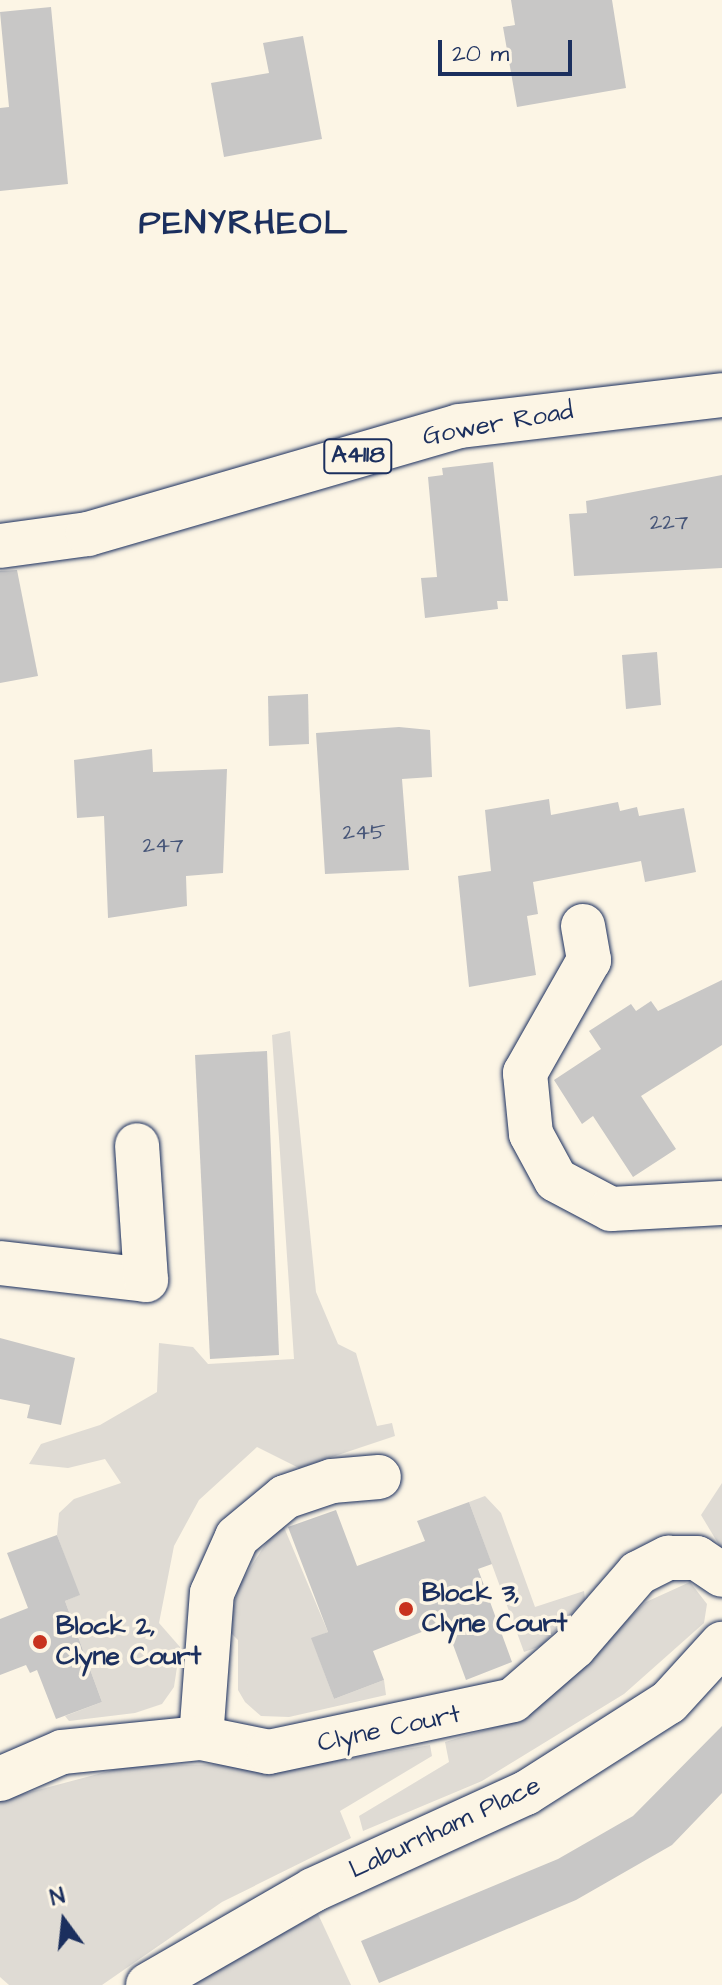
<!DOCTYPE html>
<style>
body{margin:0}
#map{position:relative;width:722px;height:1985px;overflow:hidden;background:#fcf5e5;font-family:"Architects Daughter",sans-serif}
div>[style]{position:absolute}
[style*='--x']{left:calc(var(--x)*1px);top:calc(var(--y)*1px);width:calc(var(--w)*1px);rotate:calc(var(--a)*1deg)}
.green>*{inset:0;background:#dfdbd4}
.building>*{inset:0;background:#c8c7c6}
.roads{filter:drop-shadow(0 0 2px #1b2f5e) drop-shadow(0 0 2px #1b2f5e)}
.minor>*{height:44px;margin:-22px;padding:0 22px;transform-origin:22px;border-radius:22px;background:#fcf5e5}
.primary>*{height:44px;margin:-22px;padding:0 22px;transform-origin:22px;border-radius:22px;background:#fcf5e5}
.dots>*{width:22px;height:22px;translate:-50% -50%;box-sizing:border-box;border:4px solid #fcf5e5;border-radius:50%}
span{translate:-50% -50%;white-space:nowrap;text-align:center;line-height:1.15;-webkit-text-stroke:7px #fcf5e5;paint-order:stroke}
.number-label{font-size:22px;color:#465578}
.number-label span{-webkit-text-stroke-width:0}
.shield-label span{padding:2px 6px;background:#fcf5e5;border:2px solid;border-radius:6px;-webkit-text-stroke-width:0}
.shield-label{font-size:24px;color:#1b2f5e;font-weight:700}
.street-label{font-size:26px;color:#1b2f5e}
.poi-label{font-size:26px;color:#1b2f5e;font-weight:700}
.left{translate:0 -50%;text-align:left}
.district-label{font-size:34px;color:#1b2f5e;font-weight:700;letter-spacing:2px}
.north{position:absolute;left:24px;top:1881px;width:80px;height:80px;-webkit-text-stroke:6px #fcf5e5;paint-order:stroke;rotate:345deg;font-size:22px;font-weight:700;line-height:32px;text-align:center;color:#1b2f5e}
.north::after{content:'';display:block;margin:auto;width:28px;height:36px;background:#1b2f5e;clip-path:polygon(50% 0,100% 100%,50% 72%,0 100%)}
.scale{position:absolute;left:438px;top:40px;width:134px;height:36px;box-sizing:border-box;border:4px solid #1b2f5e;border-top:0;padding-left:10px;font-size:24px;line-height:28px;white-space:nowrap;color:#1b2f5e;-webkit-text-stroke:6px #fcf5e5;paint-order:stroke}
</style>
<div id="map">
<div class="green">
<i style="clip-path:polygon(290px 1031px,316px 1292px,338px 1344px,356px 1353px,377px 1426px,392px 1423px,395px 1436px,299px 1468px,257px 1447px,199px 1500px,174px 1546px,159px 1623px,180px 1647px,174px 1687px,162px 1704px,135px 1713px,69px 1721px,65px 1716px,102px 1702px,65px 1601px,79px 1595px,57px 1535px,59px 1513px,74px 1499px,121px 1483px,105px 1459px,68px 1468px,29px 1464px,41px 1444px,100px 1425px,157px 1392px,159px 1343px,193px 1347px,208px 1364px,294px 1359px,272px 1035px)"></i>
<i style="clip-path:polygon(722px 1483px,722px 1550px,701px 1515px)"></i>
<i style="clip-path:polygon(485px 1496px,501px 1513px,535px 1607px,584px 1591px,585px 1599px,541px 1646px,524px 1652px,469px 1502px)"></i>
<i style="clip-path:polygon(281px 1520px,328px 1632px,312px 1639px,334px 1699px,384px 1680px,386px 1695px,289px 1717px,261px 1716px,245px 1702px,238px 1690px,238px 1640px,229px 1631px,238px 1587px)"></i>
<i style="clip-path:polygon(690px 1582px,707px 1604px,704px 1623px,624px 1694px,482px 1781px,363px 1831px,359px 1816px,449px 1762px,445px 1742px,522px 1719px,646px 1602px)"></i>
<i style="clip-path:polygon(430px 1745px,432px 1756px,340px 1811px,351px 1838px,222px 1902px,102px 1985px,9px 1985px,0 1977px,0 1800px,132px 1765px,316px 1764px)"></i>
<i style="clip-path:polygon(318px 1914px,351px 1985px,193px 1985px,214px 1971px)"></i>
</div>
<div class="building">
<i style="clip-path:polygon(511px 0,612px 0,626px 88px,517px 107px,503px 27px,515px 25px)"></i>
<i style="clip-path:polygon(51px 7px,68px 184px,0 191px,0 108px,9px 107px,0 12px)"></i>
<i style="clip-path:polygon(303px 36px,322px 139px,224px 157px,211px 83px,269px 73px,263px 43px)"></i>
<i style="clip-path:polygon(493px 462px,508px 601px,497px 601px,498px 609px,425px 618px,421px 578px,437px 577px,428px 477px,443px 475px,442px 468px)"></i>
<i style="clip-path:polygon(722px 475px,722px 568px,574px 576px,569px 514px,587px 513px,586px 501px)"></i>
<i style="clip-path:polygon(17px 570px,38px 676px,0 683px,0 571px)"></i>
<i style="clip-path:polygon(657px 652px,661px 705px,626px 709px,622px 655px)"></i>
<i style="clip-path:polygon(308px 694px,309px 744px,269px 746px,268px 696px)"></i>
<i style="clip-path:polygon(399px 727px,430px 730px,432px 777px,402px 779px,409px 870px,325px 874px,316px 733px)"></i>
<i style="clip-path:polygon(152px 749px,153px 772px,227px 769px,223px 873px,186px 876px,187px 906px,108px 918px,104px 816px,77px 818px,74px 760px)"></i>
<i style="clip-path:polygon(549px 799px,551px 815px,618px 802px,620px 811px,637px 807px,639px 816px,684px 808px,696px 872px,645px 882px,641px 861px,533px 882px,538px 914px,527px 916px,536px 975px,469px 987px,458px 876px,491px 871px,485px 810px)"></i>
<i style="clip-path:polygon(722px 980px,722px 1045px,641px 1096px,676px 1149px,633px 1177px,593px 1116px,582px 1124px,554px 1080px,601px 1049px,589px 1031px,631px 1004px,636px 1011px,651px 1001px,658px 1011px)"></i>
<i style="clip-path:polygon(267px 1051px,279px 1355px,210px 1359px,195px 1055px)"></i>
<i style="clip-path:polygon(0 1338px,75px 1358px,61px 1425px,27px 1418px,30px 1405px,0 1399px)"></i>
<i style="clip-path:polygon(469px 1502px,492px 1564px,478px 1569px,512px 1662px,466px 1680px,448px 1631px,440px 1634px,437px 1626px,373px 1651px,384px 1680px,334px 1699px,311px 1638px,328px 1632px,288px 1527px,336px 1510px,357px 1566px,425px 1541px,417px 1521px)"></i>
<i style="clip-path:polygon(57px 1535px,80px 1595px,65px 1601px,102px 1702px,56px 1719px,37px 1670px,30px 1673px,26px 1665px,0 1675px,0 1619px,28px 1608px,7px 1553px)"></i>
<i style="clip-path:polygon(722px 1726px,722px 1793px,672px 1845px,576px 1900px,379px 1983px,361px 1941px,558px 1859px,633px 1816px)"></i>
</div>
<div class="roads">
<div class="minor">
<i style="--x:583;--y:926;--w:35;--a:80"></i>
<i style="--x:589;--y:960;--w:130;--a:119.5"></i>
<i style="--x:525;--y:1073;--w:61;--a:84.4"></i>
<i style="--x:531;--y:1134;--w:52;--a:61.5"></i>
<i style="--x:556;--y:1180;--w:62;--a:27.8"></i>
<i style="--x:611;--y:1209;--w:111;--a:-3.1"></i>
<i style="--x:0;--y:1263;--w:147;--a:6.6"></i>
<i style="--x:146;--y:1280;--w:135;--a:-93.8"></i>
<i style="--x:201;--y:1738;--w:145;--a:-85.7"></i>
<i style="--x:212;--y:1593;--w:61;--a:-65.9"></i>
<i style="--x:237;--y:1537;--w:62;--a:-39.8"></i>
<i style="--x:285;--y:1497;--w:50;--a:-18.8"></i>
<i style="--x:332;--y:1481;--w:47;--a:-4.9"></i>
<i style="--x:0;--y:1779;--w:68;--a:-23.5"></i>
<i style="--x:62;--y:1752;--w:140;--a:-5.8"></i>
<i style="--x:201;--y:1738;--w:69;--a:11.6"></i>
<i style="--x:269;--y:1752;--w:249;--a:-12"></i>
<i style="--x:513;--y:1700;--w:81;--a:-41"></i>
<i style="--x:574;--y:1647;--w:98;--a:-49.1"></i>
<i style="--x:638;--y:1573;--w:34;--a:-27"></i>
<i style="--x:668;--y:1558;--w:29;--a:0"></i>
<i style="--x:697;--y:1558;--w:30;--a:34"></i>
<i style="--x:148;--y:1985;--w:190;--a:-29.9"></i>
<i style="--x:313;--y:1890;--w:234;--a:-24.5"></i>
<i style="--x:526;--y:1793;--w:169;--a:-32.5"></i>
<i style="--x:669;--y:1702;--w:79;--a:-47.6"></i>
</div>
<div class="primary">
<i style="--x:0;--y:546;--w:89;--a:-7.8"></i>
<i style="--x:88;--y:534;--w:386;--a:-16.2"></i>
<i style="--x:459;--y:426;--w:265;--a:-6.7"></i>
</div>
</div>
<div class="dots">
<i style="left:406px;top:1609px;background:#c8321e"></i>
<i style="left:40px;top:1642px;background:#c8321e"></i>
</div>
<div class="number-label">
<span style="left:669px;top:523px">227</span>
<span style="left:364px;top:833px">245</span>
<span style="left:163px;top:846px">247</span>
</div>
<div class="shield-label">
<span style="left:358px;top:456px">A4118</span>
</div>
<div class="street-label">
<span style="left:498px;top:424px;rotate:-10deg">Gower Road</span>
<span style="left:389px;top:1729px;rotate:-12deg">Clyne Court</span>
<span style="left:445px;top:1828px;rotate:-25deg">Laburnham Place</span>
</div>
<div class="poi-label">
<span class="left" style="left:422px;top:1609px">Block 3,<br>Clyne Court</span>
<span class="left" style="left:56px;top:1642px">Block 2,<br>Clyne Court</span>
</div>
<div class="district-label">
<span style="left:244px;top:224px">PENYRHEOL</span>
</div>
<div class="north">N</div>
<div class="scale">20 m</div>
</div>
